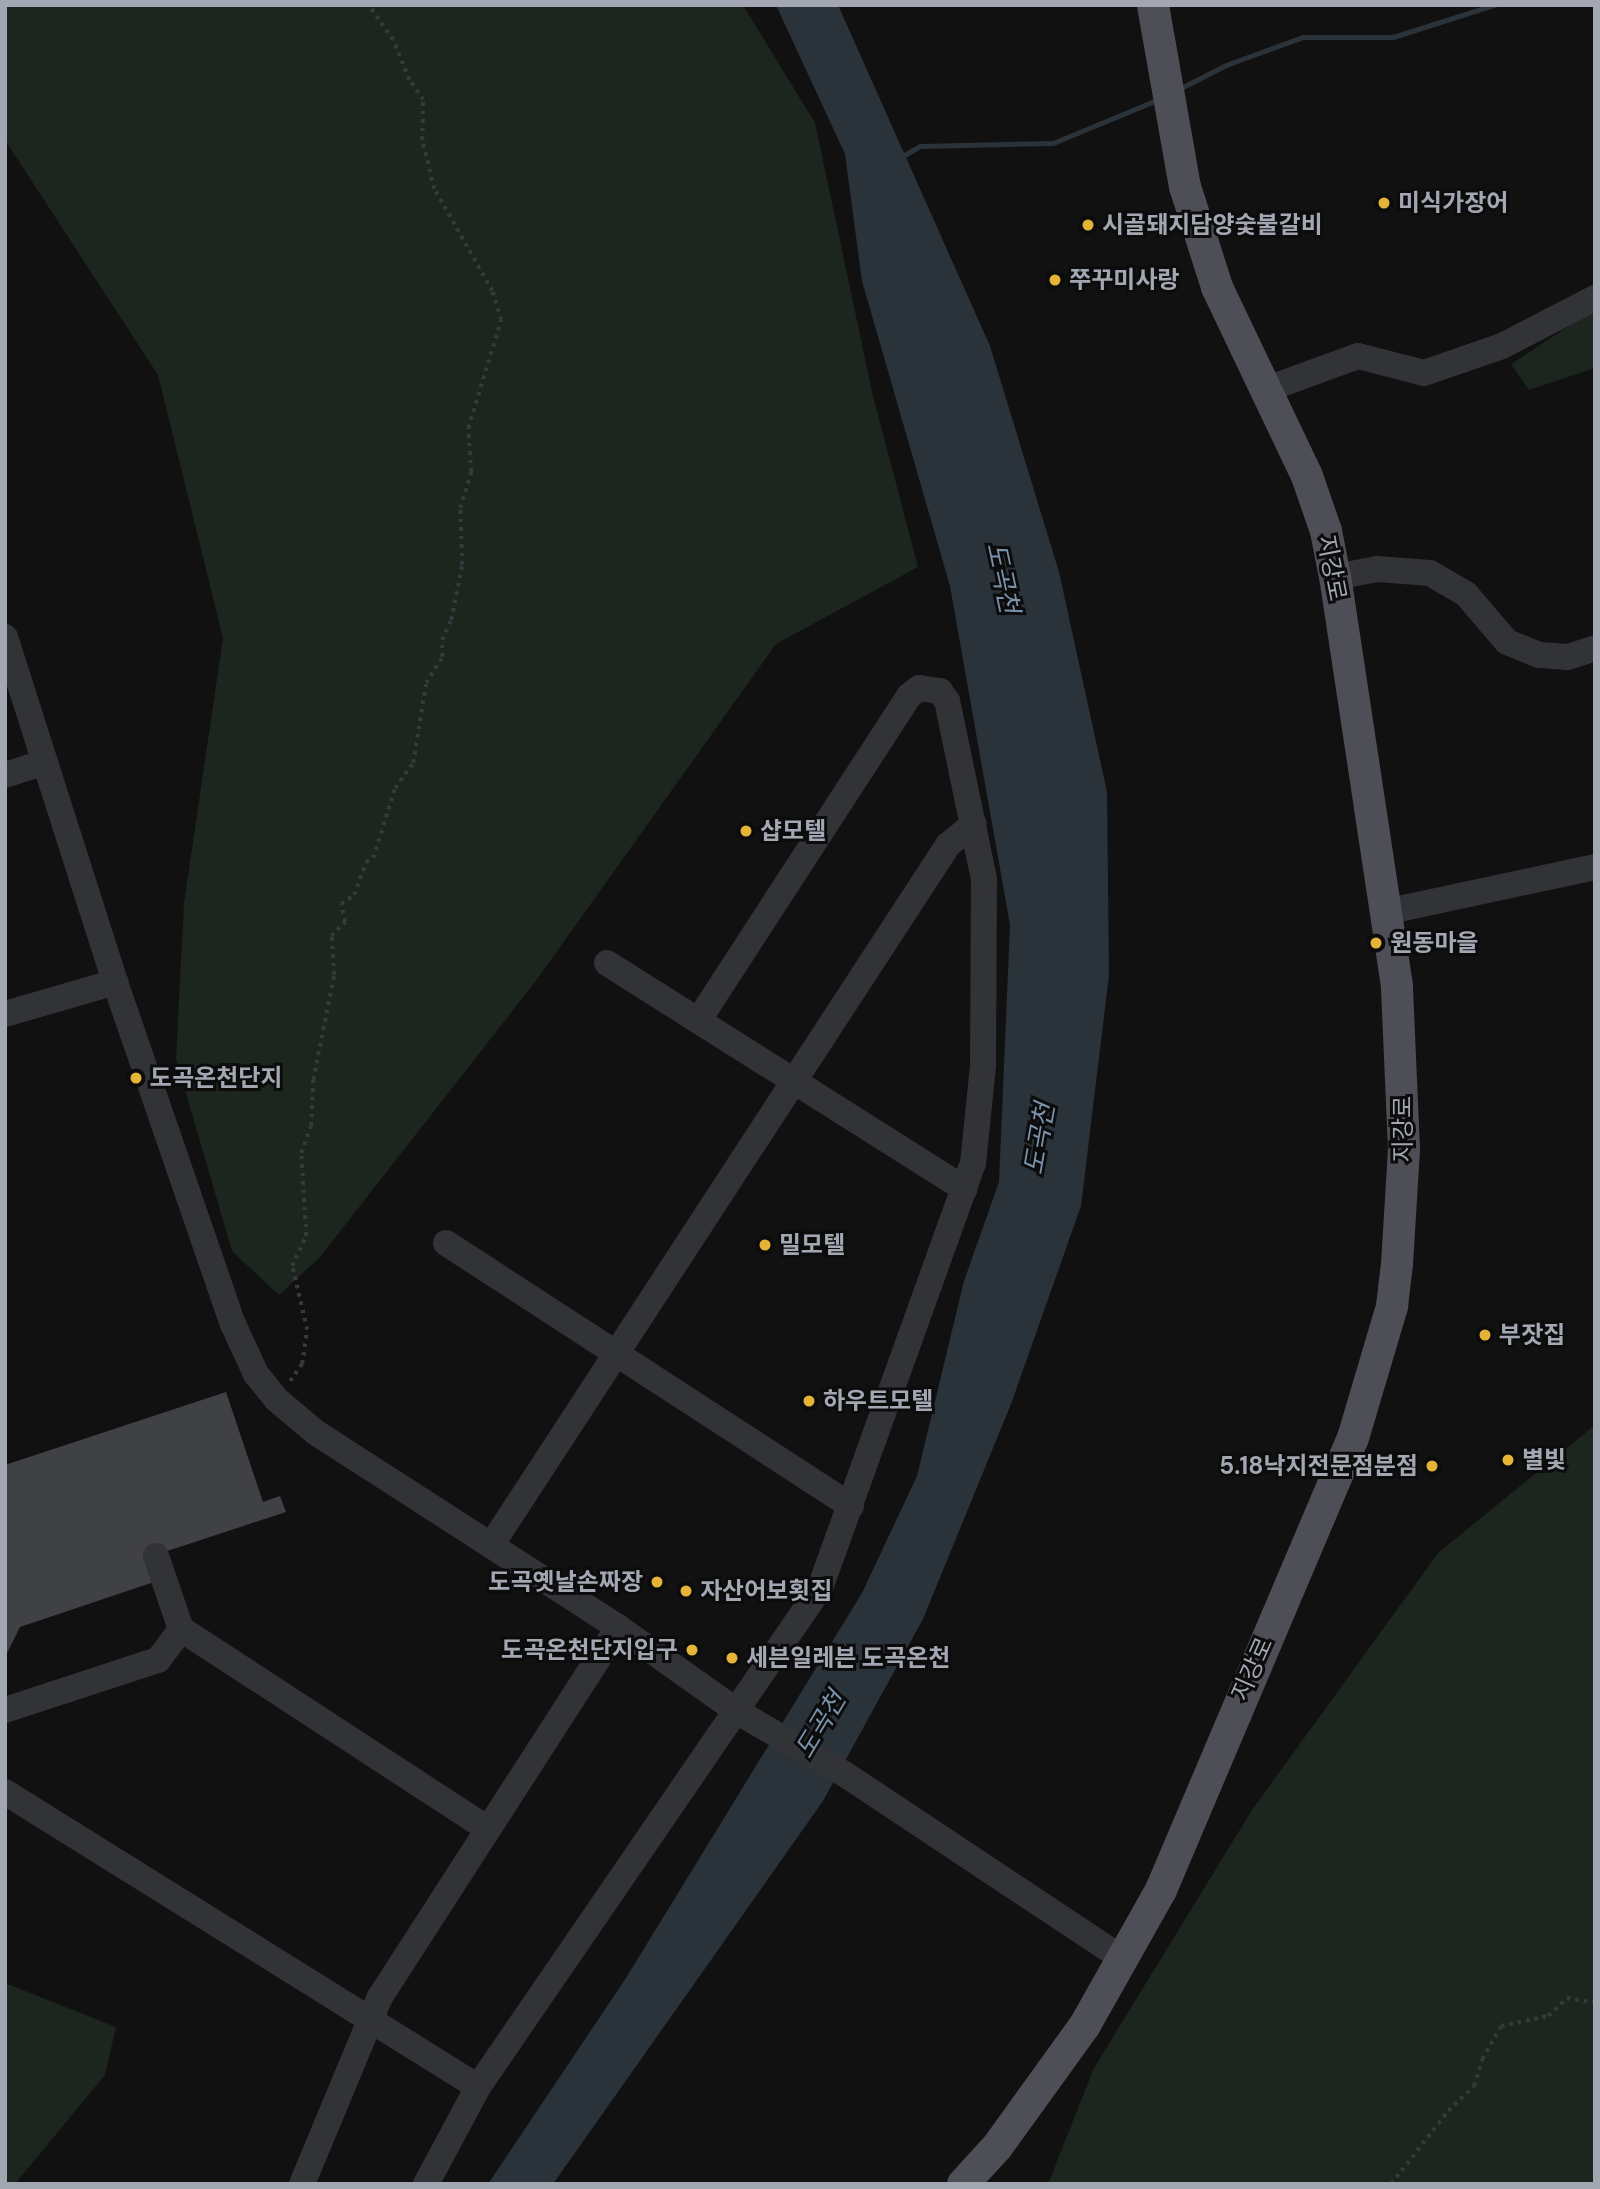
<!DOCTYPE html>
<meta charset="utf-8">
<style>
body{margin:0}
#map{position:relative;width:1600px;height:2189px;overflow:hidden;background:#111112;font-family:"DM Sans","Noto Sans KR",sans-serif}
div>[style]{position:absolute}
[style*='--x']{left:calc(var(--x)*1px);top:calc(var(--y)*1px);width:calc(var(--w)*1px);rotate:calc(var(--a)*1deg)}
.green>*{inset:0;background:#1d251f}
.water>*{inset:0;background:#2b333a}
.stream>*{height:5px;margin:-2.5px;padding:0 2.5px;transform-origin:2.5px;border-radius:2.5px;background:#2b333a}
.building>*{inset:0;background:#404145}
.path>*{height:3.5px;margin-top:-1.75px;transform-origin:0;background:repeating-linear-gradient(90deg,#38393e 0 3.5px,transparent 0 8.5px)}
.minor>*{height:26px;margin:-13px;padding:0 13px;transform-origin:13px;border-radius:13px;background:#323337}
.major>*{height:32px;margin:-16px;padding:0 16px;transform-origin:16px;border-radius:16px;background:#4e4f56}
.dots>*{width:19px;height:19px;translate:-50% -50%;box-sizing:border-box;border:4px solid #0c0c0d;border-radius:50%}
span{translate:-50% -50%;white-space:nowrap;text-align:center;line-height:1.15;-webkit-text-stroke:6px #0c0c0d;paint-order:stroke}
.poi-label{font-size:24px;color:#a3a7b2;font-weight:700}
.left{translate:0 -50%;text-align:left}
.right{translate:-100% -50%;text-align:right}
.street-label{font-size:24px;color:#a3a7b2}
.water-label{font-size:26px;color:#7b92ac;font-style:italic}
.frame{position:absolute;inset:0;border:7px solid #a3a7b2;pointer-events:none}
</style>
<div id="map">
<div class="green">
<i style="clip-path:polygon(5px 5px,743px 5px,815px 123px,873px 396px,918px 567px,776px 644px,535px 982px,320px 1257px,279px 1295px,232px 1251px,176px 1059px,184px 903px,223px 638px,158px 375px,5px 140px)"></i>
<i style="clip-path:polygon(1595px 309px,1595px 368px,1529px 390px,1511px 364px)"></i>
<i style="clip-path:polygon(1595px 1425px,1595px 2184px,1048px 2184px,1094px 2068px,1252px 1810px,1438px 1553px)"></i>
<i style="clip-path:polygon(5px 1983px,116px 2027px,105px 2075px,15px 2184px,5px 2184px)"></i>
</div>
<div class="water">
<i style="clip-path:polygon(776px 5px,838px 5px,990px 346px,1059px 572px,1107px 792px,1109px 975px,1081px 1206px,1011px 1404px,923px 1619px,823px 1801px,553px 2184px,488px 2184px,626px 1978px,862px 1593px,917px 1476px,964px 1281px,999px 1182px,1010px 925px,950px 586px,862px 281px,845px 154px)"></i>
</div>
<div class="stream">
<i style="--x:1177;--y:90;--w:55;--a:-27"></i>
<i style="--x:1226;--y:65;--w:82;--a:-20"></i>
<i style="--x:1303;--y:37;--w:90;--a:0"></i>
<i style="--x:1393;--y:37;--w:106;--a:-17.6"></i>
<i style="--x:901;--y:157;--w:22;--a:-30"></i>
<i style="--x:920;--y:146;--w:133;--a:-1.3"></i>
<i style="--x:1053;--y:143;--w:115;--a:-22.5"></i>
</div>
<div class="building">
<i style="clip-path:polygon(226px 1392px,263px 1502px,280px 1496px,286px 1512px,149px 1557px,157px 1581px,20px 1627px,5px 1657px,5px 1465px)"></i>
</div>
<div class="path">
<i style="--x:290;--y:1381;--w:21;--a:-55"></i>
<i style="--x:302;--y:1364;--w:34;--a:-82"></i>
<i style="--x:307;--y:1330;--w:66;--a:-103.2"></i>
<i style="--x:292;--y:1266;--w:33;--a:-65"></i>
<i style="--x:306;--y:1236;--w:83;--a:-93.4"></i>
<i style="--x:301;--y:1153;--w:29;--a:-70"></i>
<i style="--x:311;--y:1126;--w:46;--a:-87.5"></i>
<i style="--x:313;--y:1080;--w:107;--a:-78.7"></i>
<i style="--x:334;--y:975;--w:39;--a:-94"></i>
<i style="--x:331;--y:936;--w:20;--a:-45"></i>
<i style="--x:345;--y:922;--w:18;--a:-103"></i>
<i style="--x:341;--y:904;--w:16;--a:-35"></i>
<i style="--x:354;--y:895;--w:35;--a:-70"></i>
<i style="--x:366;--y:862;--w:8;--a:-30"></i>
<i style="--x:373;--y:858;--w:73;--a:-72.6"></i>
<i style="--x:395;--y:788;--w:31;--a:-54"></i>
<i style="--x:413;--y:763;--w:81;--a:-80.8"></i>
<i style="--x:426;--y:683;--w:31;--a:-58"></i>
<i style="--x:442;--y:657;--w:17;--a:-90"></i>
<i style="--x:442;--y:640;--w:22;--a:-66"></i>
<i style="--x:451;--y:620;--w:56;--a:-78.7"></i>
<i style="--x:462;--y:565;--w:57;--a:-92"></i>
<i style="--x:460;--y:508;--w:38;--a:-73"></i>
<i style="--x:471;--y:472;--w:44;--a:-93.9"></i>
<i style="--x:468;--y:428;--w:113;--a:-73"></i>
<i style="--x:501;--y:320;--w:30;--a:-107"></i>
<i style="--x:492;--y:291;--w:117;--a:-119.6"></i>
<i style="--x:434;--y:189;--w:50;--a:-103.8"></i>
<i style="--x:422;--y:140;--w:40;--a:-88.6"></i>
<i style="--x:423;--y:100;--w:24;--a:-125"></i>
<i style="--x:409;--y:80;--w:43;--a:-111.8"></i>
<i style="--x:393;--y:40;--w:43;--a:-125.5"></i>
<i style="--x:1391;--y:2184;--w:93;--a:-52"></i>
<i style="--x:1448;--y:2111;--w:36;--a:-44"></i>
<i style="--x:1474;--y:2086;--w:28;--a:-73"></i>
<i style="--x:1482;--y:2059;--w:38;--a:-60"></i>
<i style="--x:1501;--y:2026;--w:48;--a:-12"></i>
<i style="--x:1548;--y:2016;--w:26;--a:-43"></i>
<i style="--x:1567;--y:1998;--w:28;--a:10"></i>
</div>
<div class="minor">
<i style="--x:1265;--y:390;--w:99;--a:-20.1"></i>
<i style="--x:1358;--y:356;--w:68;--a:14.4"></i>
<i style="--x:1424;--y:373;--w:83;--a:-19.1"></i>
<i style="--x:1502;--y:346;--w:105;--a:-27.3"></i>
<i style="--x:1335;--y:577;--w:43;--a:-10.8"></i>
<i style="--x:1377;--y:569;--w:53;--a:4.3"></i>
<i style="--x:1430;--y:573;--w:42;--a:30.3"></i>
<i style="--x:1466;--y:594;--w:63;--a:49.5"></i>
<i style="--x:1507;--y:642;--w:35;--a:22"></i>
<i style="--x:1540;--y:655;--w:28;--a:4"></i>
<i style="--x:1568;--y:657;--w:28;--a:-18"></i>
<i style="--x:5;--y:637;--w:362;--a:72.3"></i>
<i style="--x:115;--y:982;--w:362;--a:71"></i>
<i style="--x:233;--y:1324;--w:55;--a:65.3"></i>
<i style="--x:256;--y:1374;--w:32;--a:51"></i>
<i style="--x:276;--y:1399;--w:51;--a:40.2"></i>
<i style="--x:315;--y:1432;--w:360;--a:32.8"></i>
<i style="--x:618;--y:1627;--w:147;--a:35.3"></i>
<i style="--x:738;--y:1712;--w:121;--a:30.2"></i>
<i style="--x:843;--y:1773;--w:338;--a:33.6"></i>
<i style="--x:5;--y:775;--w:42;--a:-18"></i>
<i style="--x:1385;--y:912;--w:215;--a:-12.1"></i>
<i style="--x:607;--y:963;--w:423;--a:32.3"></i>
<i style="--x:5;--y:1014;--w:115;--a:-16.2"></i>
<i style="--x:446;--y:1243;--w:483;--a:33"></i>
<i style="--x:492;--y:1544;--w:835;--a:-56.88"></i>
<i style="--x:948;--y:845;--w:33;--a:-39"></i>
<i style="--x:156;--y:1556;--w:77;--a:71.1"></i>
<i style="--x:181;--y:1629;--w:366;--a:33.1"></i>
<i style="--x:5;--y:1710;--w:161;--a:-18.1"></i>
<i style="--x:158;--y:1660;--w:39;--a:-53"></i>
<i style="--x:5;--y:1792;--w:557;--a:31.95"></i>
<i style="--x:302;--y:2184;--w:203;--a:-67.4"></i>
<i style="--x:380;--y:1997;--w:440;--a:-57.2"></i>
<i style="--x:426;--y:2184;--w:110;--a:-61.8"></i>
<i style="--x:478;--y:2087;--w:605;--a:-55.57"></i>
<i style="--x:820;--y:1588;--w:451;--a:-70.2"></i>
<i style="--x:973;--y:1164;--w:99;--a:-84.2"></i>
<i style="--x:983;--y:1066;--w:187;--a:-89.7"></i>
<i style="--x:984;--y:879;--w:182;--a:-101.7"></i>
<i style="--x:947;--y:701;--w:12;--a:-125"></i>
<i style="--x:940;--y:691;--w:21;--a:-172"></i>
<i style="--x:919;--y:688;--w:13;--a:141"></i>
<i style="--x:909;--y:696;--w:384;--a:123"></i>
</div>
<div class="major">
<i style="--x:963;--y:2184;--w:50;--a:-47.4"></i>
<i style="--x:997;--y:2147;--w:150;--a:-54.2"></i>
<i style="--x:1085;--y:2025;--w:155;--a:-60.6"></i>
<i style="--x:1161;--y:1890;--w:491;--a:-67"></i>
<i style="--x:1353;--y:1438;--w:138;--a:-73.5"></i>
<i style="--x:1392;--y:1306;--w:42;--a:-83.2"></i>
<i style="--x:1397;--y:1264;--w:115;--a:-86.5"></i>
<i style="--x:1404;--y:1149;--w:163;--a:-92.5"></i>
<i style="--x:1397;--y:986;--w:414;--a:-98.6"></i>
<i style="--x:1335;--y:577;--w:47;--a:-101.1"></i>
<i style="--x:1326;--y:531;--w:58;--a:-109.1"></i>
<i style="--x:1307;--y:476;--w:209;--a:-115.5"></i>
<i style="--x:1217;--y:287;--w:105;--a:-107.7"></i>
<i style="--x:1185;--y:187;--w:185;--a:-100"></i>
</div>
<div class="dots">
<i style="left:1384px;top:203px;background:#e5b436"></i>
<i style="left:1088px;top:225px;background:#e5b436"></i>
<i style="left:1055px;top:280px;background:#e5b436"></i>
<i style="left:746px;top:831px;background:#e5b436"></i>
<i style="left:1376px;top:943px;background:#e5b436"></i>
<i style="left:136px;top:1078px;background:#e5b436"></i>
<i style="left:765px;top:1245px;background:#e5b436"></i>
<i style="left:1485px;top:1335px;background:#e5b436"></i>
<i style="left:809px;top:1401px;background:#e5b436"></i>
<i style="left:1508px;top:1460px;background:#e5b436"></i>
<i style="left:1432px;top:1466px;background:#e5b436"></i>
<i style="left:657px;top:1582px;background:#e5b436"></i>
<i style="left:686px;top:1591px;background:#e5b436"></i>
<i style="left:692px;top:1650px;background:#e5b436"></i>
<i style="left:732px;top:1658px;background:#e5b436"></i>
</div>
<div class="poi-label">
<span class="left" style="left:1398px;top:203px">미식가장어</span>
<span class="left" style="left:1102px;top:225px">시골돼지담양숯불갈비</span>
<span class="left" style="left:1069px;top:280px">쭈꾸미사랑</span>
<span class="left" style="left:760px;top:831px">샵모텔</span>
<span class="left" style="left:1390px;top:943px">원동마을</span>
<span class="left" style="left:150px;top:1078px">도곡온천단지</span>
<span class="left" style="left:779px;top:1245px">밀모텔</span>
<span class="left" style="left:1499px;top:1335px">부잣집</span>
<span class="left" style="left:823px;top:1401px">하우트모텔</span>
<span class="left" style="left:1522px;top:1460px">별빛</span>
<span class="right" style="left:1418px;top:1466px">5.18낙지전문점분점</span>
<span class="right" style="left:643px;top:1582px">도곡옛날손짜장</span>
<span class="left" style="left:700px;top:1591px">자산어보횟집</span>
<span class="right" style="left:678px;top:1650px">도곡온천단지입구</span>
<span class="left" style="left:746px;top:1658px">세븐일레븐 도곡온천</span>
</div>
<div class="street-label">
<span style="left:1332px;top:568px;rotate:79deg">지강로</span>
<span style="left:1403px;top:1129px;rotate:-90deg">지강로</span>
<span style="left:1252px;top:1669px;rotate:-66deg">지강로</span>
</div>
<div class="water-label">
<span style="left:1002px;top:578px;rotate:78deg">도곡천</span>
<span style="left:1040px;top:1139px;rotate:-80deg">도곡천</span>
<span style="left:821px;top:1725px;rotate:-59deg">도곡천</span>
</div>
<div class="frame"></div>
</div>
